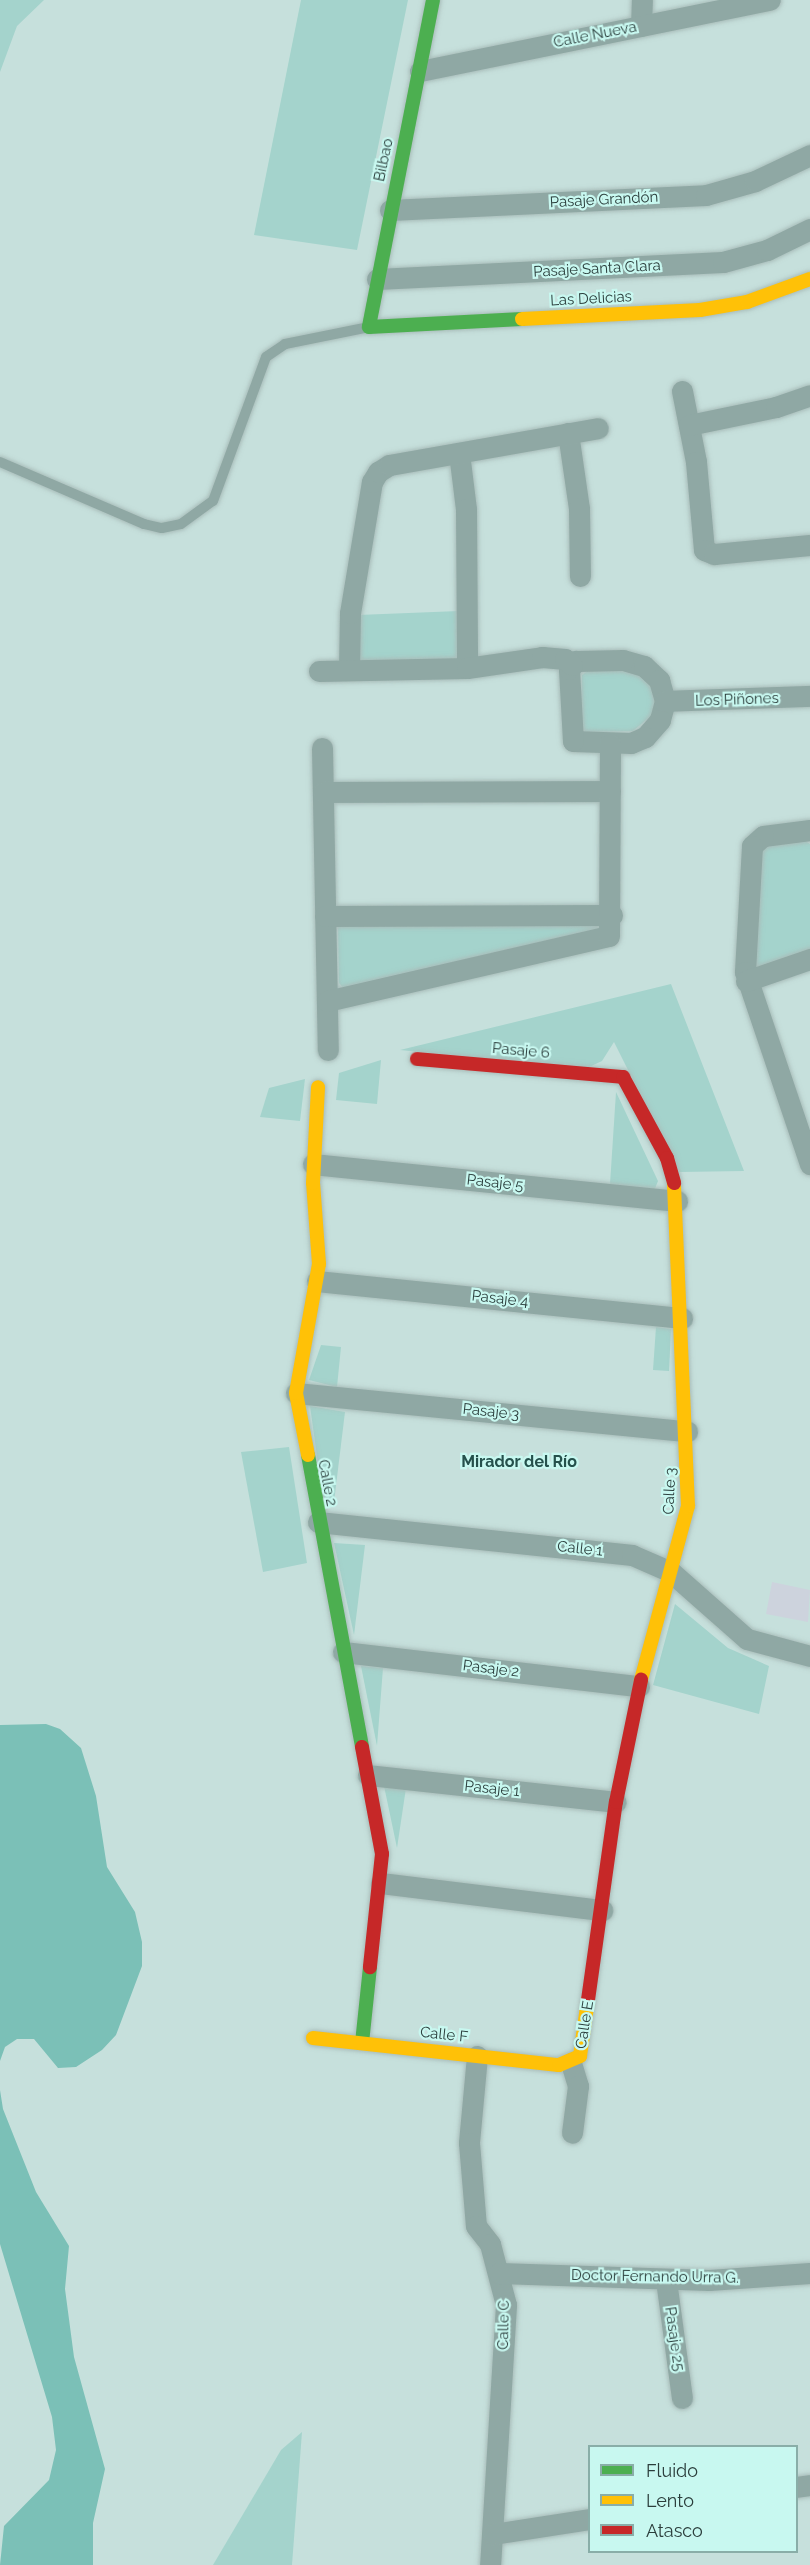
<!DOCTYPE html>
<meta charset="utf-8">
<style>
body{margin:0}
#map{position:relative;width:810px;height:2565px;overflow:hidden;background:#c6e0dc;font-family:Raleway,sans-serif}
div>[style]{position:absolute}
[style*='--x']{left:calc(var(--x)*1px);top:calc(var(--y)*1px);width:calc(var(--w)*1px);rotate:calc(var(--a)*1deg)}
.green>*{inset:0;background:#a4d3cc}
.water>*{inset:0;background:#7bc0b7}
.building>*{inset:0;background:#cdd3dd}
.roads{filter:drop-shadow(0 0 2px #a9bdba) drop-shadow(0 0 2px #a9bdba)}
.lane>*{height:10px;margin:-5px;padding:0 5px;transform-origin:5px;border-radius:5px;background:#8fa8a4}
.street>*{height:21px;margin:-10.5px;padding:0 10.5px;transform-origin:10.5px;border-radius:10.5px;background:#8fa8a4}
.fast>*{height:14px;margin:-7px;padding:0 7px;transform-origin:7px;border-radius:7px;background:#4caf50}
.slow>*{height:14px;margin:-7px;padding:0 7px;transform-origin:7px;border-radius:7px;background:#ffc107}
.jam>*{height:14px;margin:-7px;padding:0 7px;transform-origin:7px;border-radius:7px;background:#c62828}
span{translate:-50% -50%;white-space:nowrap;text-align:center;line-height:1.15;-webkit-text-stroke:4.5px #c8f8f0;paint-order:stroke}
.street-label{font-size:15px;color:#2b3e3c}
.neighbourhood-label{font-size:16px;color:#25514c;font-weight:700}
.legend{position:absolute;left:588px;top:2445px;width:210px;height:108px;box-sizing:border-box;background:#c8f8f0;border:2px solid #89aea8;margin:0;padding:8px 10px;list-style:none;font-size:18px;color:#2b3e3c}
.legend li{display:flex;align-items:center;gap:12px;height:30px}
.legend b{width:30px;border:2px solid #89aea8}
</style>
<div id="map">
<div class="green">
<i style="clip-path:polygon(0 0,44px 0,17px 26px,0 72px)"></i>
<i style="clip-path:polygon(301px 0,408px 0,357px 250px,254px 235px)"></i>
<i style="clip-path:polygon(459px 611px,460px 657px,454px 660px,361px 662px,357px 656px,358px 615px)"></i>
<i style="clip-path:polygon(631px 669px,651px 683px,655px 704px,651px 716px,633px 731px,586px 732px,580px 726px,582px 675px,589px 670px)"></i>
<i style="clip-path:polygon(804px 840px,810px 844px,810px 949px,751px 972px,759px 851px,768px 844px)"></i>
<i style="clip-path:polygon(596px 921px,603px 927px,344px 989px,339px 983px,338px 927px)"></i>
<i style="clip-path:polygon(671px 984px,744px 1171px,679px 1172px,614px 1042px,602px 1061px,587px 1068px,400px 1050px)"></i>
<i style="clip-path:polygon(381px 1060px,377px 1104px,336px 1100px,339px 1073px)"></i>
<i style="clip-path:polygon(305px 1079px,300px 1121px,260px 1117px,269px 1088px)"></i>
<i style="clip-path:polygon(616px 1092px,658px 1181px,654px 1191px,610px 1184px)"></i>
<i style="clip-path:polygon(656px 1327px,671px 1329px,669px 1371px,653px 1370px)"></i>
<i style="clip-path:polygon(321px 1345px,341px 1347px,337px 1387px,309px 1380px)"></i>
<i style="clip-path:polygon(310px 1406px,345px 1412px,334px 1502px,323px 1500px)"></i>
<i style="clip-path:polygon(289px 1447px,307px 1563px,263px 1572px,241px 1452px)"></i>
<i style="clip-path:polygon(334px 1543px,365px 1545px,354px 1635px)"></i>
<i style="clip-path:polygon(675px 1604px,728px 1648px,769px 1666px,759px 1714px,653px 1685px)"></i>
<i style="clip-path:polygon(361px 1666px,383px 1668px,377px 1746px)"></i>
<i style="clip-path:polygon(384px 1786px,406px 1788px,397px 1848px)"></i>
<i style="clip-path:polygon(302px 2432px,292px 2565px,213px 2565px,281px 2450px)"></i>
</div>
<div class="water">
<i style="clip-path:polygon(46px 1724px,60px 1729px,81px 1748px,96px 1796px,107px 1867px,135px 1912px,142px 1942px,142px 1966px,116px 2035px,102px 2050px,76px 2067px,58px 2068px,34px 2039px,17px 2039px,5px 2047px,0 2061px,0 1725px)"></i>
<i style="clip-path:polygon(0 2090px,3px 2109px,36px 2192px,69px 2246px,65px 2289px,74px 2357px,105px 2469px,93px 2523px,93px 2565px,0 2565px,4px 2526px,49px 2480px,56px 2450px,52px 2417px,0 2244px)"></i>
</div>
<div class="building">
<i style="clip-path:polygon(772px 1582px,810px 1590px,808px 1622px,766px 1614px)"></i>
</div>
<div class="roads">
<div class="lane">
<i style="--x:0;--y:462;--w:157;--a:23.3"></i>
<i style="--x:144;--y:524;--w:18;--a:13"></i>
<i style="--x:162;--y:528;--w:19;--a:-12"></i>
<i style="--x:181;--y:524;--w:39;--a:-36"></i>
<i style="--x:213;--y:501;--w:153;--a:-69.8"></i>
<i style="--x:266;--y:357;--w:23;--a:-34"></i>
<i style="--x:285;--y:344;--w:86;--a:-11.4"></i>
</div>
<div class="street">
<i style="--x:641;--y:26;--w:26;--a:-88"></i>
<i style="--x:420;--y:71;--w:357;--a:-11.5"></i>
<i style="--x:390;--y:210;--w:316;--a:-2.7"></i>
<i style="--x:706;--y:195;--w:51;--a:-15.9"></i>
<i style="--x:755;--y:181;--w:61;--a:-25.3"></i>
<i style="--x:377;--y:279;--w:346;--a:-2.8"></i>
<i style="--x:723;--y:262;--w:46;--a:-15.3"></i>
<i style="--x:767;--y:250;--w:48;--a:-26"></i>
<i style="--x:682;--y:391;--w:72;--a:78.8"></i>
<i style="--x:696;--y:462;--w:88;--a:84.8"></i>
<i style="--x:704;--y:550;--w:11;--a:22"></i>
<i style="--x:714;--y:554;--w:96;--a:-5.4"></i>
<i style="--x:689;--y:425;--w:89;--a:-11.7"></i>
<i style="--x:776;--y:407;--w:36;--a:-19"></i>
<i style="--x:568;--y:433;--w:76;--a:81.7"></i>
<i style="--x:579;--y:508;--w:68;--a:89.2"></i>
<i style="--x:459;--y:453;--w:56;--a:82.9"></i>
<i style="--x:466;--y:509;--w:159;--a:89.6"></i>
<i style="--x:623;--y:660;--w:22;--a:16"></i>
<i style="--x:644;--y:666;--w:21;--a:43"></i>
<i style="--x:659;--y:680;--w:22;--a:74"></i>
<i style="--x:665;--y:701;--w:20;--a:105"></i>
<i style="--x:660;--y:720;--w:23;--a:131"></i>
<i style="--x:645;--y:737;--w:15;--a:157"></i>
<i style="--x:631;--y:743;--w:58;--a:-178"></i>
<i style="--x:573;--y:741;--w:72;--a:-93.2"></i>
<i style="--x:569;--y:669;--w:11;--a:-49"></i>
<i style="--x:576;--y:661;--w:47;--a:-1.2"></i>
<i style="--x:349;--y:670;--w:57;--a:-89"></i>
<i style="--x:350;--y:613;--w:133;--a:-80.5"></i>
<i style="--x:372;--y:482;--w:12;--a:-59"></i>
<i style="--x:378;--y:472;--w:13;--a:-32"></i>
<i style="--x:389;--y:465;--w:212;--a:-10"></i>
<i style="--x:319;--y:671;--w:148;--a:-1.2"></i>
<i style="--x:467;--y:668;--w:76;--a:-8.3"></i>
<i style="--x:542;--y:657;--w:23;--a:5"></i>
<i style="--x:565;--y:659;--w:9;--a:41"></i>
<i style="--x:665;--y:701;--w:145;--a:-2"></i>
<i style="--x:322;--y:748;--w:302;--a:88.9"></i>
<i style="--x:323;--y:792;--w:287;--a:-0.2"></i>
<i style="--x:810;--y:830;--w:47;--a:172.7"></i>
<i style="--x:763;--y:836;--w:15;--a:138"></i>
<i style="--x:752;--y:846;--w:126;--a:93.2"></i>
<i style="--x:745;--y:972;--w:203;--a:71.3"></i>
<i style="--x:325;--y:916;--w:287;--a:-0.2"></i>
<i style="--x:746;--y:981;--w:68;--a:-19"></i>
<i style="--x:327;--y:1001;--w:289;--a:-13"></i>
<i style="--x:609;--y:936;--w:192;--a:-89.7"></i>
<i style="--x:313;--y:1164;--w:366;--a:5.8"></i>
<i style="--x:317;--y:1281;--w:367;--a:5.8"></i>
<i style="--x:296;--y:1393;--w:393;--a:5.6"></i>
<i style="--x:318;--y:1522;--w:316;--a:6"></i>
<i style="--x:632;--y:1555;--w:43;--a:23.6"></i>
<i style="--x:671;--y:1572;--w:101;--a:41.4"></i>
<i style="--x:747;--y:1639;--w:65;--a:15.1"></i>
<i style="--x:343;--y:1652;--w:298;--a:6.6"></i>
<i style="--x:368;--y:1775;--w:249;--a:6.2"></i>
<i style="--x:381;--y:1883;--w:223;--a:7"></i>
<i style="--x:477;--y:2056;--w:87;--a:95.3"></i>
<i style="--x:469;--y:2143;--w:83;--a:85.2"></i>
<i style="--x:476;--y:2226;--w:23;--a:52"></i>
<i style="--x:490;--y:2244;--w:63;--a:75.3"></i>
<i style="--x:506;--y:2305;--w:260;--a:93.5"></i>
<i style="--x:571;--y:2063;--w:24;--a:73"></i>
<i style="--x:578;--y:2086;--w:47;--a:97.3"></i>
<i style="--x:499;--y:2273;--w:210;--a:1.9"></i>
<i style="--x:709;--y:2280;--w:101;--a:-4"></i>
<i style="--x:666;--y:2280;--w:119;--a:82.3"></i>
<i style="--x:796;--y:2487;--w:14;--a:-8"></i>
<i style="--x:493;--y:2534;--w:98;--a:-8.8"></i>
</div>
<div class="fast">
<i style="--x:433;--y:0;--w:333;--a:101.1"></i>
<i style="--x:369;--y:327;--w:153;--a:-3"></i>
<i style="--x:308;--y:1455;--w:297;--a:79.5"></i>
<i style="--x:362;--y:2043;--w:76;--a:-84"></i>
</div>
<div class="slow">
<i style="--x:522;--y:319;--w:178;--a:-2.9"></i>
<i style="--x:700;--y:310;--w:48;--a:-9.7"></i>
<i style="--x:747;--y:302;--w:67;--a:-20.1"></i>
<i style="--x:308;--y:1455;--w:63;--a:-101"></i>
<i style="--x:296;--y:1393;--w:131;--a:-79.9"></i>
<i style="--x:319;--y:1264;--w:81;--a:-94.2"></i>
<i style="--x:313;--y:1183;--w:96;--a:-87"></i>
<i style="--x:641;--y:1680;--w:180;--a:-74.9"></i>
<i style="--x:688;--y:1506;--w:323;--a:-92.5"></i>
<i style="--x:313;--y:2038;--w:247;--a:6.3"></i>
<i style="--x:559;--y:2065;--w:23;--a:-23"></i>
<i style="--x:580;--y:2056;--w:57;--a:-81.9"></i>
</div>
<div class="jam">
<i style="--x:417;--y:1059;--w:207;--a:5"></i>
<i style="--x:623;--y:1077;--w:92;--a:61.5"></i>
<i style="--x:667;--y:1158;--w:26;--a:74"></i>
<i style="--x:362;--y:1747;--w:109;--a:79.4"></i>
<i style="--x:382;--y:1854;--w:114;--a:96.1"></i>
<i style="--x:588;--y:2000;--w:200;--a:-82"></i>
<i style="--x:616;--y:1802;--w:125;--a:-78.4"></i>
</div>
</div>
<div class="street-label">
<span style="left:595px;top:35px;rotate:-11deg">Calle Nueva</span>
<span style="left:384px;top:160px;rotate:-78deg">Bilbao</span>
<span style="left:604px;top:200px;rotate:-3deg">Pasaje Grandón</span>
<span style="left:597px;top:269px;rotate:-3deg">Pasaje Santa Clara</span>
<span style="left:591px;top:299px;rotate:-3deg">Las Delicias</span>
<span style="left:737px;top:700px;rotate:-2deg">Los Piñones</span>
<span style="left:521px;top:1051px;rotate:5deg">Pasaje 6</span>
<span style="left:495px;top:1183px;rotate:6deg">Pasaje 5</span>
<span style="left:500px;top:1299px;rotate:6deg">Pasaje 4</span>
<span style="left:491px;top:1412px;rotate:6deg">Pasaje 3</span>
<span style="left:327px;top:1483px;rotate:79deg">Calle 2</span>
<span style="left:670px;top:1491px;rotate:-87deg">Calle 3</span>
<span style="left:580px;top:1549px;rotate:6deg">Calle 1</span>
<span style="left:491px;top:1669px;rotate:7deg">Pasaje 2</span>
<span style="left:492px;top:1789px;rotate:6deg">Pasaje 1</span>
<span style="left:585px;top:2025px;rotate:-81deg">Calle E</span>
<span style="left:444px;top:2035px;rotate:6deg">Calle F</span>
<span style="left:655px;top:2277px;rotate:1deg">Doctor Fernando Urra G.</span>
<span style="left:504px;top:2325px;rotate:-89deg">Calle C</span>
<span style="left:674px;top:2339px;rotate:82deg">Pasaje 25</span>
</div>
<div class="neighbourhood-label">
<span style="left:519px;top:1462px">Mirador del Río</span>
</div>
<ul class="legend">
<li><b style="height:8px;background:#4caf50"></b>Fluido</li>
<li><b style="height:8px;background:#ffc107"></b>Lento</li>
<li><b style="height:8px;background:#c62828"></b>Atasco</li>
</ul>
</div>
